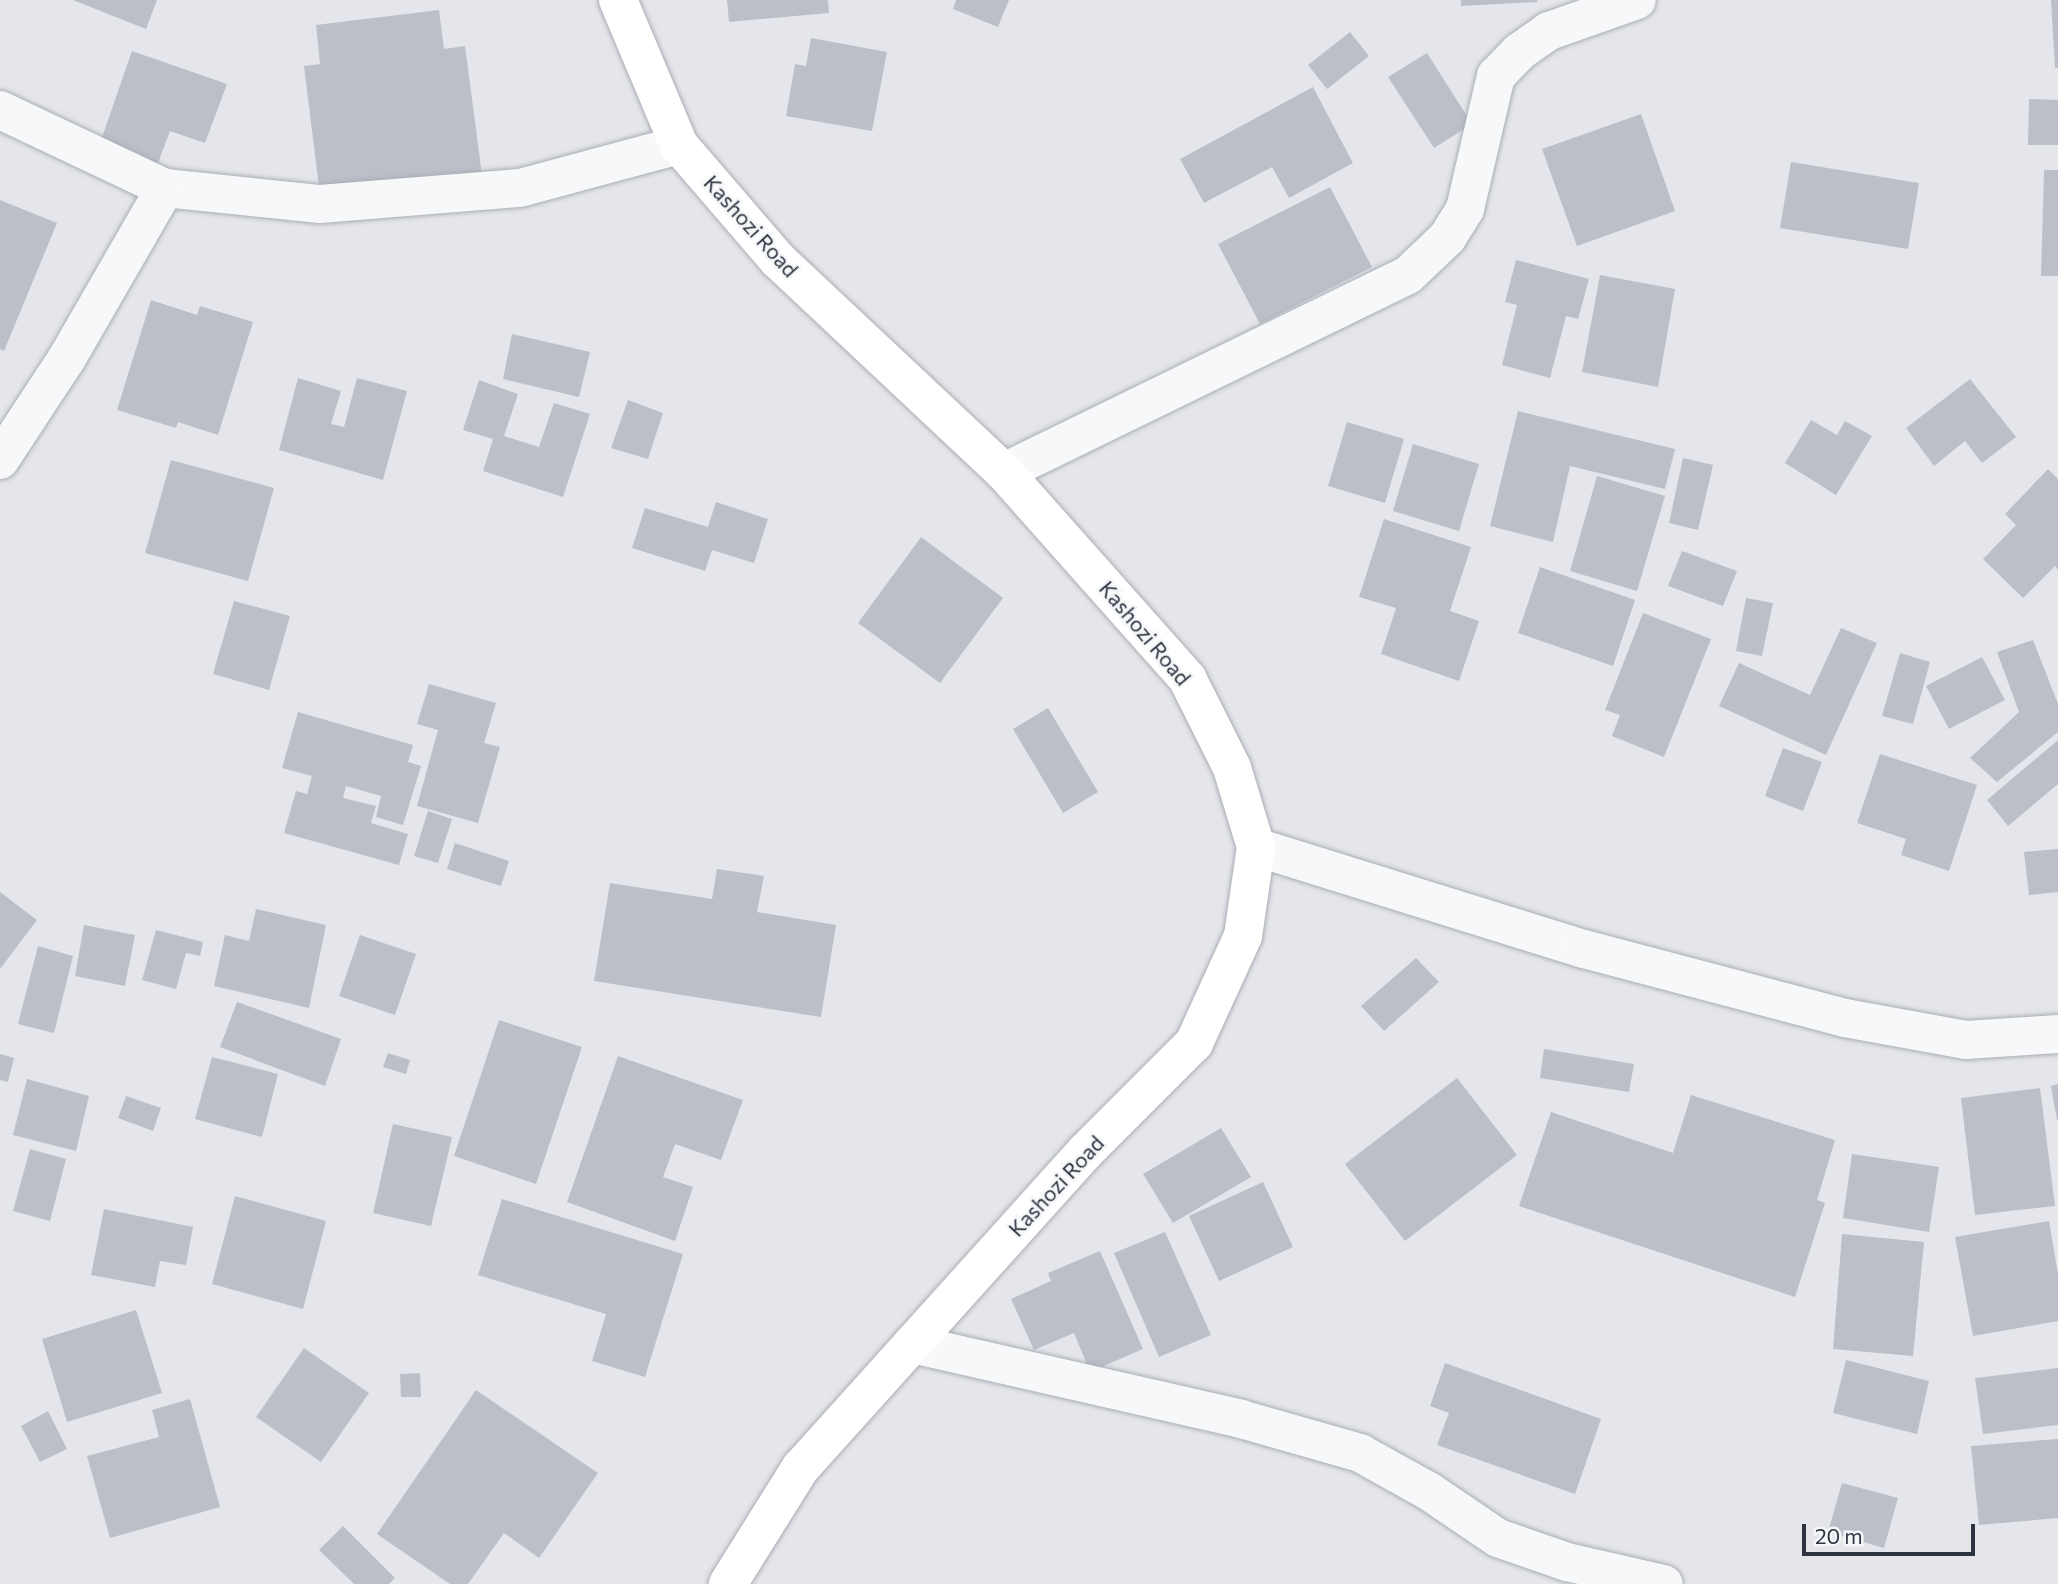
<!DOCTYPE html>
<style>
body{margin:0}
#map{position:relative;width:2058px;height:1584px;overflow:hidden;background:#e5e6eb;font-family:Commissioner,sans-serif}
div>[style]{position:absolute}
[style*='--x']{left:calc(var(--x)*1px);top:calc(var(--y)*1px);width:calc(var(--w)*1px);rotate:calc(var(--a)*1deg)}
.building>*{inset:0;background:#bcbfc7}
.roads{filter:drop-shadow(0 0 2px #aaadb5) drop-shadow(0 0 2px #aaadb5)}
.minor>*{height:38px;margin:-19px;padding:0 19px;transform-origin:19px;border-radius:19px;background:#f7f8f9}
.major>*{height:38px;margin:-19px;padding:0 19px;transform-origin:19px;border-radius:19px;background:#fff}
span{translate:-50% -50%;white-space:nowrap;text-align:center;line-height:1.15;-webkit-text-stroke:5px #f4f6f8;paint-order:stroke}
.street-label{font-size:21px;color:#2e3341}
.scale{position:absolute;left:1802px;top:1524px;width:173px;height:32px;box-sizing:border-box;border:4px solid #2e3341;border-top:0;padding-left:9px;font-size:21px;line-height:24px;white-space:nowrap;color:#2e3341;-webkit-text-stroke:5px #f4f6f8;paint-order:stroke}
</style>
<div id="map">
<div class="building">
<i style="clip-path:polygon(73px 0,157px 0,146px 29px)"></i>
<i style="clip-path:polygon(727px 0,828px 0,829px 13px,729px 22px)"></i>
<i style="clip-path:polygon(956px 0,1009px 0,998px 27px,953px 9px)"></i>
<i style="clip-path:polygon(1461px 0,1537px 0,1537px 2px,1461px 6px)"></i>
<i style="clip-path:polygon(2051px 0,2058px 0,2058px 68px,2055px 68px)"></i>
<i style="clip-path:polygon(439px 10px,444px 49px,465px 46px,482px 175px,320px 195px,304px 66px,320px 64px,316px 25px)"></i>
<i style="clip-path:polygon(1350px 32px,1369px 56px,1327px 89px,1308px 65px)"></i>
<i style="clip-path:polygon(811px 38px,887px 52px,872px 131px,786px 116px,795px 64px,806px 66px)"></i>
<i style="clip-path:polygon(132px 51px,227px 84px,205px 143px,170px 131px,158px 163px,100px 143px)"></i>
<i style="clip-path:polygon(1427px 53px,1472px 124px,1434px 148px,1388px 77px)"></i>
<i style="clip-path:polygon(1313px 87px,1353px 163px,1289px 198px,1272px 167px,1204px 203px,1180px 159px)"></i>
<i style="clip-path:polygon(2029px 99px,2058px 100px,2058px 145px,2028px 145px)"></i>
<i style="clip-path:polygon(1641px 114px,1675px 211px,1577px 246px,1542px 149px)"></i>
<i style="clip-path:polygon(1791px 162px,1919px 183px,1908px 249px,1780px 228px)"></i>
<i style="clip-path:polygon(2044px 170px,2058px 170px,2058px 276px,2041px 276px)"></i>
<i style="clip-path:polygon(1330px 187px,1372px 267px,1260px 324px,1218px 244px)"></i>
<i style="clip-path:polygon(0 200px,57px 223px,4px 351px,0 349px)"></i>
<i style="clip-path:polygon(1516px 260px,1589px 279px,1578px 319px,1566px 316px,1550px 378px,1502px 365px,1517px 305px,1505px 302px)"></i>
<i style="clip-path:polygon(1600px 275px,1675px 289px,1658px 387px,1582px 372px)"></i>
<i style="clip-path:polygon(151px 300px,197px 315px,200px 306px,253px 322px,218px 435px,178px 422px,176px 428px,117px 410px)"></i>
<i style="clip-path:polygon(512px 334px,590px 352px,579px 397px,503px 379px)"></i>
<i style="clip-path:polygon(298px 378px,341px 391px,331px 424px,344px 427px,357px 378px,407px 391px,383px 480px,279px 450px)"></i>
<i style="clip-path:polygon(1970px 379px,2016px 437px,1982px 463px,1965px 441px,1934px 466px,1906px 428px)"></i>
<i style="clip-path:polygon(479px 380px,518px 394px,504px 436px,539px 447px,554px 403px,590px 414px,563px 497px,483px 471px,493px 439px,463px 430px)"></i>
<i style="clip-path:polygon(628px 400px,663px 413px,648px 459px,611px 448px)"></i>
<i style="clip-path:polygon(1518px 411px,1675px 449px,1665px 489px,1570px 466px,1553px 542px,1490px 526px)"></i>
<i style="clip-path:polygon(1811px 420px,1837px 435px,1845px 421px,1872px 436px,1836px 495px,1785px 463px)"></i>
<i style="clip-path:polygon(1347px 422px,1404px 439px,1385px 503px,1328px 486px)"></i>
<i style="clip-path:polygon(1413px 444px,1479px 464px,1459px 531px,1393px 511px)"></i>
<i style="clip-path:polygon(1683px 458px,1713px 465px,1698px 530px,1669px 523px)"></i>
<i style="clip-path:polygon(171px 460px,274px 488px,248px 581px,145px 553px)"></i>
<i style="clip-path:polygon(2048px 469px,2058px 479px,2058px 570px,2055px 566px,2023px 598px,1983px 559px,2016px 525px,2005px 514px)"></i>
<i style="clip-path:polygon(1597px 476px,1665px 496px,1637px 591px,1570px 571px)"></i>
<i style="clip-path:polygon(716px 502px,768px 519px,754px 563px,712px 550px,705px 571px,632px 548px,645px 508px,708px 527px)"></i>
<i style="clip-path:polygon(1384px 519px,1471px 547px,1450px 611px,1479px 621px,1459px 681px,1381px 654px,1396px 608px,1359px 597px)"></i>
<i style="clip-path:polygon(921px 537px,1003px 598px,940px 683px,858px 623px)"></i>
<i style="clip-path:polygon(1682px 551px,1737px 571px,1723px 606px,1668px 586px)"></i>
<i style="clip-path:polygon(1540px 567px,1635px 600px,1613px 666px,1518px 633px)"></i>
<i style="clip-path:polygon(1746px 598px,1773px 603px,1762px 656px,1736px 651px)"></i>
<i style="clip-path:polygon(234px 601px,290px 616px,269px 690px,213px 674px)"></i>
<i style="clip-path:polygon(1643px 613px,1711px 639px,1664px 757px,1612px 736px,1620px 715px,1605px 710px)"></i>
<i style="clip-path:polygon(1841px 628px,1877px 643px,1826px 755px,1719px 706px,1739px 663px,1810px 695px)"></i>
<i style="clip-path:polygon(2033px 640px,2058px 704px,2058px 732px,1997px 782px,1970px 758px,2019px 712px,1997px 652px)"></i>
<i style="clip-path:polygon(1900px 653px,1930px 662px,1913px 724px,1882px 716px)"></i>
<i style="clip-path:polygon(1982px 657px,2005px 700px,1949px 729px,1926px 686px)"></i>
<i style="clip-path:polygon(429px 684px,496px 703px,484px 743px,500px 747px,478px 823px,417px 806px,438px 730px,417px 724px)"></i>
<i style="clip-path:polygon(1048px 708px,1098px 792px,1063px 813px,1013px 729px)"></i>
<i style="clip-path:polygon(298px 712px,413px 745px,408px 762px,421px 766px,403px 825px,376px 817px,381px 796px,346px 786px,343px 798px,376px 806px,371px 823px,408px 834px,399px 865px,284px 833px,296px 791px,307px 794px,312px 776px,282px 768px)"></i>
<i style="clip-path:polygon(2058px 740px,2058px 784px,2008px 826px,1987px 800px)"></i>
<i style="clip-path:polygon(1783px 748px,1822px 762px,1803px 811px,1765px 796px)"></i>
<i style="clip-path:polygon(1880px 754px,1977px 785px,1949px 871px,1901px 855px,1906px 839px,1857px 823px)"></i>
<i style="clip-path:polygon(428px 811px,452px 819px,438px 863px,414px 856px)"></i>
<i style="clip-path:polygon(455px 843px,509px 861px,501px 886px,447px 869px)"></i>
<i style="clip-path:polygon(2058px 849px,2058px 892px,2029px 895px,2024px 852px)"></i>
<i style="clip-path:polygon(717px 869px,764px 876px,757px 912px,836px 925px,821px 1017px,594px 981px,610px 883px,712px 899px)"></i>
<i style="clip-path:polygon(0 892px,37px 920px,0 969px)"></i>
<i style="clip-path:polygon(256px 909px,326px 925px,309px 1008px,214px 986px,225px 935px,249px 941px)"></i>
<i style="clip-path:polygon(84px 925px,135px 935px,125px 986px,75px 976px)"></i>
<i style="clip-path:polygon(156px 930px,203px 942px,200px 956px,186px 953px,176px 989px,142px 980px)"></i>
<i style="clip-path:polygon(360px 935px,416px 954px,395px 1015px,339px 996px)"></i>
<i style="clip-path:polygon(38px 946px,73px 956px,54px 1033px,18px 1024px)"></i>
<i style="clip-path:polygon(1416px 958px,1439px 982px,1384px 1031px,1361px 1006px)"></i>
<i style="clip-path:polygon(237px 1002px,341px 1039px,325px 1086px,220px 1047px)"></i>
<i style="clip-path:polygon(499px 1020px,582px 1047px,536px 1184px,454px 1156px)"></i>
<i style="clip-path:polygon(1544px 1049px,1634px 1064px,1629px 1092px,1540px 1078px)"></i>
<i style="clip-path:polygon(388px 1053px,410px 1060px,406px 1074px,383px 1067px)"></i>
<i style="clip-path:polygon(0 1054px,14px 1058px,8px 1082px,0 1080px)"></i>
<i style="clip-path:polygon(618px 1056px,743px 1100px,721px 1160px,675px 1144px,663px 1177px,693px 1187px,675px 1241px,567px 1202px)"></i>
<i style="clip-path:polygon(212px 1057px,278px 1074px,262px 1137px,195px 1119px)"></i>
<i style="clip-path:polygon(1457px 1078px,1517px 1155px,1405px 1241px,1345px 1164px)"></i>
<i style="clip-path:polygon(27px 1079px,89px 1096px,76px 1151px,13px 1135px)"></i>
<i style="clip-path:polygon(2058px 1084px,2058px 1120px,2057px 1120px,2051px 1086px)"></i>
<i style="clip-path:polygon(2040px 1088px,2055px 1206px,1975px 1215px,1961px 1098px)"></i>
<i style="clip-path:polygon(1691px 1095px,1835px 1140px,1817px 1200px,1825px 1203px,1795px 1297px,1519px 1206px,1551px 1112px,1673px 1153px)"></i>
<i style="clip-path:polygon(126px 1096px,161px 1108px,153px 1131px,118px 1118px)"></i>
<i style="clip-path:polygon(393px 1124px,452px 1137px,431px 1226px,373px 1213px)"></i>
<i style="clip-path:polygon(1221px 1128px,1251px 1177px,1173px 1223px,1143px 1174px)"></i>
<i style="clip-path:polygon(30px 1149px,66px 1159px,50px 1221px,13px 1211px)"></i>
<i style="clip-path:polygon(1852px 1154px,1939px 1167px,1929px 1232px,1843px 1218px)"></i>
<i style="clip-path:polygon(1263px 1182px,1293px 1247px,1219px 1281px,1189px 1216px)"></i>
<i style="clip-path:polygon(235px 1196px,326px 1221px,303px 1309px,212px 1284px)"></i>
<i style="clip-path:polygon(502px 1199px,683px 1254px,645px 1377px,592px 1361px,606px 1314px,478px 1275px)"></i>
<i style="clip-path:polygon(104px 1209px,193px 1227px,186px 1265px,160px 1261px,155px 1287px,91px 1275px)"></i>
<i style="clip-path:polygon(2049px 1221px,2058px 1274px,2058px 1321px,1973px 1336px,1955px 1237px)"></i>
<i style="clip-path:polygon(1165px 1232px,1211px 1335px,1159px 1357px,1114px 1253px)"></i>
<i style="clip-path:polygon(1842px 1234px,1924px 1242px,1913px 1356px,1833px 1349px)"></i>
<i style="clip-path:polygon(1100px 1251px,1143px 1349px,1090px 1372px,1074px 1333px,1034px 1350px,1011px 1299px,1051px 1281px,1048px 1273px)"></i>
<i style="clip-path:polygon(136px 1310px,162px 1393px,67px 1422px,42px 1339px)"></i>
<i style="clip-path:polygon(304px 1348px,369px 1393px,321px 1462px,256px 1417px)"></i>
<i style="clip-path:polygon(1846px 1360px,1929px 1381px,1917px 1434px,1833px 1413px)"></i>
<i style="clip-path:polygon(1445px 1363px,1601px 1419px,1575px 1494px,1437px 1445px,1449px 1413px,1430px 1406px)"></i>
<i style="clip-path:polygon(2058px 1368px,2058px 1425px,1983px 1434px,1975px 1378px)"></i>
<i style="clip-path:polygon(420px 1373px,421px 1397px,401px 1397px,400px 1374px)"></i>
<i style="clip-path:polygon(476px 1390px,598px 1473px,539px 1558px,504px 1533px,468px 1584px,450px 1584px,377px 1534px)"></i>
<i style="clip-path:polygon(190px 1399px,220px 1507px,110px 1538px,87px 1456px,159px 1437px,152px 1410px)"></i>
<i style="clip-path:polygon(48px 1411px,67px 1449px,40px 1462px,21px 1426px)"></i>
<i style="clip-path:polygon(2058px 1439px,2058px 1518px,1979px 1525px,1971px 1446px)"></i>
<i style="clip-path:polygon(1842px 1483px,1898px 1498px,1884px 1548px,1828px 1532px)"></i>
<i style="clip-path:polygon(343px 1526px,395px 1578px,389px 1584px,354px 1584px,319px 1550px)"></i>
</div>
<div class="roads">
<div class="minor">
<i style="--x:0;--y:110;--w:183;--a:25.3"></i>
<i style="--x:165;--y:188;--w:156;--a:5.9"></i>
<i style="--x:320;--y:204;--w:201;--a:-4.6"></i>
<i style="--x:520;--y:188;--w:165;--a:-15.1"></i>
<i style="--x:0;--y:460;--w:122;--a:-56.7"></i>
<i style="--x:67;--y:358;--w:196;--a:-60"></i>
<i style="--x:1004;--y:472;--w:449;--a:-26"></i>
<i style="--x:1408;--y:275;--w:54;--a:-43.5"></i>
<i style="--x:1447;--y:238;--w:34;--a:-58"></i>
<i style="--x:1465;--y:209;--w:137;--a:-76.9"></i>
<i style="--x:1496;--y:76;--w:33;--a:-46"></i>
<i style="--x:1519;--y:52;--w:37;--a:-35"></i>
<i style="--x:1549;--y:31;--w:93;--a:-19.4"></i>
<i style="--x:1256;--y:847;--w:343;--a:17.3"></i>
<i style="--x:1584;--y:949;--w:270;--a:14.8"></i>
<i style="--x:1845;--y:1018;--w:123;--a:10.3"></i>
<i style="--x:1966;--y:1040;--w:92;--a:-3.7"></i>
<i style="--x:912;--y:1344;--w:337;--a:12.8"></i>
<i style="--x:1241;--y:1419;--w:124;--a:15.9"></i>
<i style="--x:1360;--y:1453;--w:80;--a:29.1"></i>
<i style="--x:1430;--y:1492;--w:82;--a:34.1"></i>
<i style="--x:1498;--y:1538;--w:73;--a:19.2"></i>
<i style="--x:1567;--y:1562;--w:99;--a:12.8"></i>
</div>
<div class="major">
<i style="--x:618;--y:0;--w:157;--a:67.2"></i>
<i style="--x:679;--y:145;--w:152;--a:49.3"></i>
<i style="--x:778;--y:260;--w:310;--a:43.2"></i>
<i style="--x:1004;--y:472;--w:276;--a:48.4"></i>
<i style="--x:1187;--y:678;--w:101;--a:63.4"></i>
<i style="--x:1232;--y:768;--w:83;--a:73.1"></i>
<i style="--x:1256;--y:847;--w:90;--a:98.3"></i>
<i style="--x:1243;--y:936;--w:118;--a:114.6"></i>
<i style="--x:1194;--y:1043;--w:154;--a:135"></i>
<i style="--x:1085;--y:1152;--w:424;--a:132"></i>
<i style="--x:801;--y:1467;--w:138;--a:122"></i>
</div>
</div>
<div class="street-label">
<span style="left:751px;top:226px;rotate:48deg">Kashozi Road</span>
<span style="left:1145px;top:633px;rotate:50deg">Kashozi Road</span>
<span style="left:1056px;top:1186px;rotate:-47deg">Kashozi Road</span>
</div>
<div class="scale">20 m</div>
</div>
